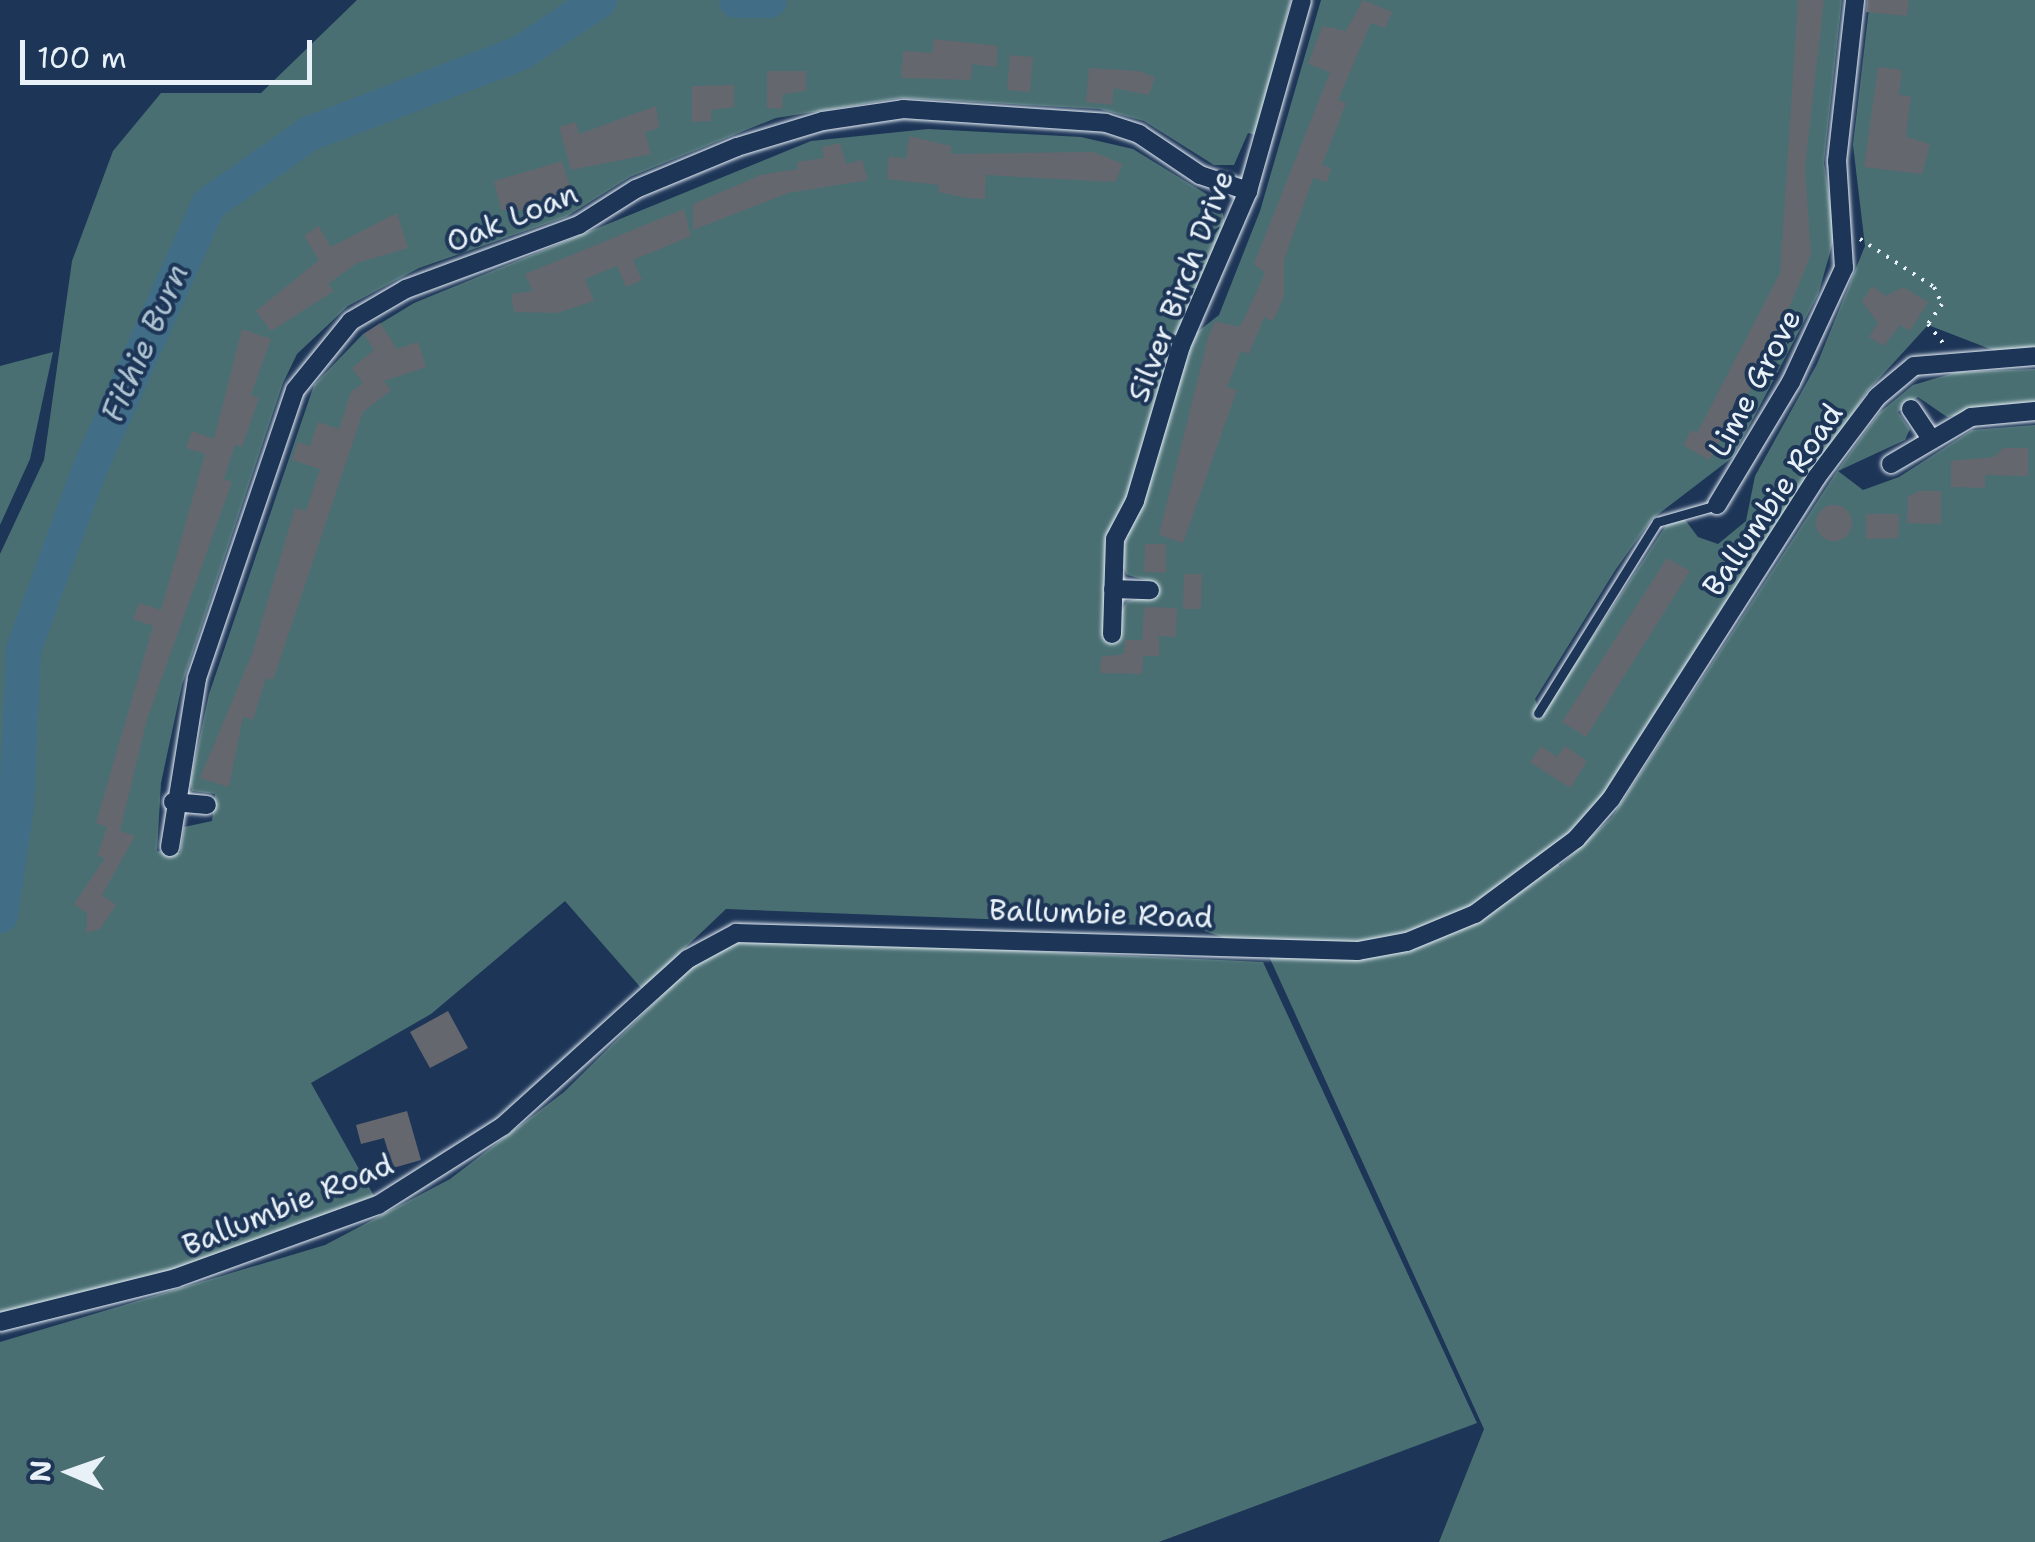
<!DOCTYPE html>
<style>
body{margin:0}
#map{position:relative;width:2035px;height:1542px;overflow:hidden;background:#1d3557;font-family:"Shantell Sans",sans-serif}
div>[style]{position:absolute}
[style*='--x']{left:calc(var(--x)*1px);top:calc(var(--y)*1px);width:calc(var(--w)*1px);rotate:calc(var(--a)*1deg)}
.green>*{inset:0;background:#496f73}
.river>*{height:35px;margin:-17.5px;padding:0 17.5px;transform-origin:17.5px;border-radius:17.5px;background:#416d86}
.building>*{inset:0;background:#65676f}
.round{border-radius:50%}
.path>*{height:4px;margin-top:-2px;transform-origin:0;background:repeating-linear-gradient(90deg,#e8f1f8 0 2.5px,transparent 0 10.5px)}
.roads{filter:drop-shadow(0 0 2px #e8f1f8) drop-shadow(0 0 2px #e8f1f8)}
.lane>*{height:9px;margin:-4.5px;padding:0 4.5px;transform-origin:4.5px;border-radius:4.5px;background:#1d3557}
.street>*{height:18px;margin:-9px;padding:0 9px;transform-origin:9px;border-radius:9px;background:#1d3557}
span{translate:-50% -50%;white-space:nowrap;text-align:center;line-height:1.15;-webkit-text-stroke:8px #1d3557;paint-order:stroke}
.street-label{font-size:30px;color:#e8f1f8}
.water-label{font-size:32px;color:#aec3d0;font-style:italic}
.north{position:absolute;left:20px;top:1422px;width:100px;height:100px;-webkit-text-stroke:8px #1d3557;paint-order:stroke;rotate:272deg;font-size:28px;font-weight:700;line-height:40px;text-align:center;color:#e8f1f8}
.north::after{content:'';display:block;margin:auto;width:35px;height:45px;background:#e8f1f8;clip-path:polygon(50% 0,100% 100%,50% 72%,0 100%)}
.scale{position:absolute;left:20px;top:40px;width:292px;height:45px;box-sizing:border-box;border:5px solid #e8f1f8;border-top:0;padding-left:12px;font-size:30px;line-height:35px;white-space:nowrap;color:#e8f1f8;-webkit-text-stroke:8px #1d3557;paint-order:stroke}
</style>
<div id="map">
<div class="green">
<i style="clip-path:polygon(357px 0,1291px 0,1256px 135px,1248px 133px,1234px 165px,1214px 165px,1144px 121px,1099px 109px,901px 98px,776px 118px,630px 177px,566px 217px,419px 268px,348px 306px,297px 354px,283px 383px,182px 685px,161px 783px,157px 851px,180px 853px,184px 827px,212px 821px,215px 794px,192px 791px,190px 783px,209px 694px,314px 385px,363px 334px,414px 303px,811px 141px,928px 129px,1081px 137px,1133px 149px,1221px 203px,1226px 231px,1188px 326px,1174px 339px,1127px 499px,1108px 538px,1121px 612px,1127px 601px,1150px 597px,1150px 581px,1127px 575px,1121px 563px,1127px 533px,1196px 333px,1219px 315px,1260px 211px,1321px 0,1842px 0,1824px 163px,1835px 235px,1818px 295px,1733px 457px,1652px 519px,1616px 569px,1535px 699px,1541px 716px,1667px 524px,1683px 517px,1698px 537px,1718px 544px,1746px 521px,1755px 476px,1817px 364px,1865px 246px,1853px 145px,1870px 0,2035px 0,2035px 350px,1998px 352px,1928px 325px,1866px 393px,1604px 796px,1547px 856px,1560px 866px,1612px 817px,1837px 471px,1879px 413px,1913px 385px,1957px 372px,2035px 369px,2035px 402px,1947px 417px,1918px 397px,1898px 412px,1910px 429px,1905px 440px,1838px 471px,1863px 490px,1899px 477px,1972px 430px,2035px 425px,2035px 1542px,1439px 1542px,1484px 1429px,1268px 954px,1194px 927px,726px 909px,642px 989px,565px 901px,431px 1014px,311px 1083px,374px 1196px,174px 1271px,0 1314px,0 554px,44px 460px,72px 261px,113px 151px,161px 93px,261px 93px)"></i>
<i style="clip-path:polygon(53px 352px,30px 459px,0 525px,0 366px)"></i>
<i style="clip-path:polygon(773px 939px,1263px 962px,1477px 1423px,1159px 1542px,0 1542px,0 1342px,325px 1245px,450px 1179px,564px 1092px,694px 964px,731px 943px)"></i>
</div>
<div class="river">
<i style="--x:736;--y:0;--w:33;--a:0"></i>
<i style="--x:0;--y:915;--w:110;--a:-81.6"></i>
<i style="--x:16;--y:806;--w:157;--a:-87.4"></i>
<i style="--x:23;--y:649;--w:192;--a:-69.9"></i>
<i style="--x:89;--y:469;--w:290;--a:-65.8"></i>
<i style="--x:208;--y:204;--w:123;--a:-35.1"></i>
<i style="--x:309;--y:133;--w:227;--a:-20.9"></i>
<i style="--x:521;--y:52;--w:94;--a:-33.7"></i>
</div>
<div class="building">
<i style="clip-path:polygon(1363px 0,1392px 12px,1385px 28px,1371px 23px,1338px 100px,1346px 103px,1322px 165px,1331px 168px,1327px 182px,1313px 178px,1284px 260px,1284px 296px,1273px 321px,1264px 317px,1249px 354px,1241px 351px,1227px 387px,1237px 390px,1183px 543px,1159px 535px,1208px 338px,1215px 321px,1239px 327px,1245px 317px,1265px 273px,1254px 264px,1330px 72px,1308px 64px,1316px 42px,1323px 26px,1346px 31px)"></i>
<i style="clip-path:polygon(1798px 0,1824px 0,1805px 167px,1811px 254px,1768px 360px,1709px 460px,1683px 445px,1691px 430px,1697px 433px,1780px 273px)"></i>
<i style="clip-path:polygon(1867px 0,1909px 0,1907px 16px,1866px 12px)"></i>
<i style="clip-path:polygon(934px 39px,998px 46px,996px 67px,972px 64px,971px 80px,901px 78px,903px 51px,932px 53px)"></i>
<i style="clip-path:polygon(1010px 55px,1033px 57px,1030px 92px,1007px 90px)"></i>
<i style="clip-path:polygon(1878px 67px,1902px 70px,1899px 95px,1911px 96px,1906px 137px,1930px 144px,1922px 174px,1864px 167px)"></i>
<i style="clip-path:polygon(1089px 68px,1138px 71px,1155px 77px,1149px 95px,1114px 88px,1112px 105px,1086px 102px)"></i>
<i style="clip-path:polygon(767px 71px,806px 71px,806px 91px,783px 94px,782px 109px,767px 108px)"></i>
<i style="clip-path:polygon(734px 85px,734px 107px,711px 110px,711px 121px,692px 122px,692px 86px)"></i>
<i style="clip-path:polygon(656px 106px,659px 128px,645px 132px,651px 154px,571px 170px,559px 127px,576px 122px,579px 134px)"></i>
<i style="clip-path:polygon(909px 136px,951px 146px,951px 154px,1093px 152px,1123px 164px,1115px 182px,986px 175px,985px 199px,967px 198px,939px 192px,939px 185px,887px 179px,889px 156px,906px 159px)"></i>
<i style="clip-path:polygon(840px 143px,846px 164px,862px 160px,868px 180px,788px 193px,693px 230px,693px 204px,761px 175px,798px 169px,797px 162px,824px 158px,822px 147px)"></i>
<i style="clip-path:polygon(562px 161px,571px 191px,531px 203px,532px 210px,501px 210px,494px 181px)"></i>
<i style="clip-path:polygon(684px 209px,691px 236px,633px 260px,642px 280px,626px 287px,617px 266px,585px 279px,594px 301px,557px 313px,514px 312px,511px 294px,533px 291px,525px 274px)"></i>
<i style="clip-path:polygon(397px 213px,408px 248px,357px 263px,328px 284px,334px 291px,271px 331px,256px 311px,319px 260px,304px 236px,318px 226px,331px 247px)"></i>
<i style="clip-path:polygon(1872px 286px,1886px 296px,1903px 287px,1928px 302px,1910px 331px,1900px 325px,1884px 346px,1869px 337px,1878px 323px,1862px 301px)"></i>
<i style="clip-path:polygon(380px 323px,397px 349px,418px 342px,426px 367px,384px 381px,391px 390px,363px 412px,273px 680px,266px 678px,253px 720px,243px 717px,229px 787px,200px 778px,252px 654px,295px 508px,306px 511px,320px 469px,292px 460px,298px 442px,310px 446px,318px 422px,339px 429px,351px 392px,363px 383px,352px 368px,374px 350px,364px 334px)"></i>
<i style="clip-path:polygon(242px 329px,271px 339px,251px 395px,259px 398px,242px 447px,235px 445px,224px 479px,232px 482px,147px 719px,120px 831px,135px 836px,102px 895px,116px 905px,100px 929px,86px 933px,87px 914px,74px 904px,105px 858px,97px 856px,107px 827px,96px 823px,153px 626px,133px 619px,139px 603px,161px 610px,205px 454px,186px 448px,192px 431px,214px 439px)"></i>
<i style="clip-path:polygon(2003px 448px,2028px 448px,2028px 476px,1985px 475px,1985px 488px,1951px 487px,1951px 461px,1994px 457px)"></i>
<i style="clip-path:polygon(1919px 491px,1941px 491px,1941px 524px,1907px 523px,1908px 497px)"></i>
<i class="round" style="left:1816px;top:505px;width:36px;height:36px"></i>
<i style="clip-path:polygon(1866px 514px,1899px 514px,1898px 538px,1866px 539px)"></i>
<i style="clip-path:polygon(1145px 544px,1166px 544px,1166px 573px,1144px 572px)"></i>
<i style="clip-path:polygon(1667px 558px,1690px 571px,1586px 737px,1562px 722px)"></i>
<i style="clip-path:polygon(1184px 574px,1202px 574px,1201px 609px,1183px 609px)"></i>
<i style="clip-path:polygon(1144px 607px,1177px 608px,1176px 637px,1159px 636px,1159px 656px,1143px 656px,1142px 674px,1100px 673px,1101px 657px,1124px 654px,1125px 640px,1142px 640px)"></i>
<i style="clip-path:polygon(1541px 746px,1557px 757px,1565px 746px,1587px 761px,1570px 788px,1530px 762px)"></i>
<i style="clip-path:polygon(448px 1011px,468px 1048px,430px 1068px,410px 1032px)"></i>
<i style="clip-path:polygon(407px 1111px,421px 1160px,393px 1168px,384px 1138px,361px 1144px,356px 1125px)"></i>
</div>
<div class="path">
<i style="--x:1860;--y:239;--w:88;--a:33"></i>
<i style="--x:1934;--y:287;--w:19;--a:65"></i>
<i style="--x:1942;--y:304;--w:24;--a:125"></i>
<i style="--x:1928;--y:324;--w:29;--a:52"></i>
</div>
<div class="roads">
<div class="lane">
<i style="--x:1538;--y:713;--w:225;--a:-58.1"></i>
<i style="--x:1657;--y:522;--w:62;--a:-15.8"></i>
</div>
<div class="street">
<i style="--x:1911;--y:409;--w:34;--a:56"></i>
<i style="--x:1891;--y:464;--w:93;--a:-30.4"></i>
<i style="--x:1971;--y:417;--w:64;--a:-5.4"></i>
<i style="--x:1717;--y:505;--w:144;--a:-59"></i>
<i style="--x:1791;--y:382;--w:126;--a:-65.1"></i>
<i style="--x:1844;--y:268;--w:107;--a:-93.7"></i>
<i style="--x:1837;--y:161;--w:162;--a:-83.6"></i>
<i style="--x:1113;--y:589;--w:37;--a:2"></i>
<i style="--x:1112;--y:634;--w:95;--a:-88.2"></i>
<i style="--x:1115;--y:539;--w:43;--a:-62.2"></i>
<i style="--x:1135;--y:501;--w:162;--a:-73.5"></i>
<i style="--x:1181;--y:346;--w:169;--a:-66.6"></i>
<i style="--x:1248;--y:191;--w:198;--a:-74.2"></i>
<i style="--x:173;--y:802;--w:34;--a:5"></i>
<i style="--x:170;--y:847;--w:171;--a:-80.9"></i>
<i style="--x:197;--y:678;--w:304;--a:-71.2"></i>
<i style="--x:295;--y:390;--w:89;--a:-50.9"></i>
<i style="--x:351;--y:321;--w:64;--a:-30.2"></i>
<i style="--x:406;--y:289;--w:184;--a:-20.3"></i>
<i style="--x:579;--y:225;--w:67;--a:-32.3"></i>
<i style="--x:636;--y:189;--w:109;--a:-22.6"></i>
<i style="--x:737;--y:147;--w:90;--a:-16.8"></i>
<i style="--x:823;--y:121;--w:81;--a:-8.5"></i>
<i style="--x:903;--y:109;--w:203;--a:3.9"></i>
<i style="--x:1106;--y:123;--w:35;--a:18"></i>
<i style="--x:1139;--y:134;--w:73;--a:33.9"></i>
<i style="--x:1200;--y:175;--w:51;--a:18.4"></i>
<i style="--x:0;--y:1322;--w:181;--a:-14"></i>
<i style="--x:176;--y:1278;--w:215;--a:-19.9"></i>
<i style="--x:378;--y:1205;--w:148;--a:-32.3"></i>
<i style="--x:503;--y:1126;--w:249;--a:-42.1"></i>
<i style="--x:688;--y:959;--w:55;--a:-28.4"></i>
<i style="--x:736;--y:933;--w:622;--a:1.66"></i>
<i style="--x:1358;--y:951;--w:50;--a:-10.4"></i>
<i style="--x:1407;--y:942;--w:74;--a:-22.4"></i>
<i style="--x:1475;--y:914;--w:126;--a:-36.6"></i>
<i style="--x:1576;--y:839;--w:53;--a:-48.8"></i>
<i style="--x:1611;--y:799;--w:381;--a:-57.4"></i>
<i style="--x:1816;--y:478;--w:101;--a:-53"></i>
<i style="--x:1877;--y:397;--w:48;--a:-40"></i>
<i style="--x:1914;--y:366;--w:121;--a:-4.7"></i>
</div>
</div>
<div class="street-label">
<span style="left:512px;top:218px;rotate:-22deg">Oak Loan</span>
<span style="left:1181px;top:286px;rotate:-69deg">Silver Birch Drive</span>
<span style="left:1755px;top:383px;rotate:-62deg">Lime Grove</span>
<span style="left:1773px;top:500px;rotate:-56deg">Ballumbie Road</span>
<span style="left:1101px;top:914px;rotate:2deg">Ballumbie Road</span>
<span style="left:288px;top:1205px;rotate:-22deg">Ballumbie Road</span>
</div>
<div class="water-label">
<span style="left:145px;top:343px;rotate:-66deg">Fithie Burn</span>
</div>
<div class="north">N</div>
<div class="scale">100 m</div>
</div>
